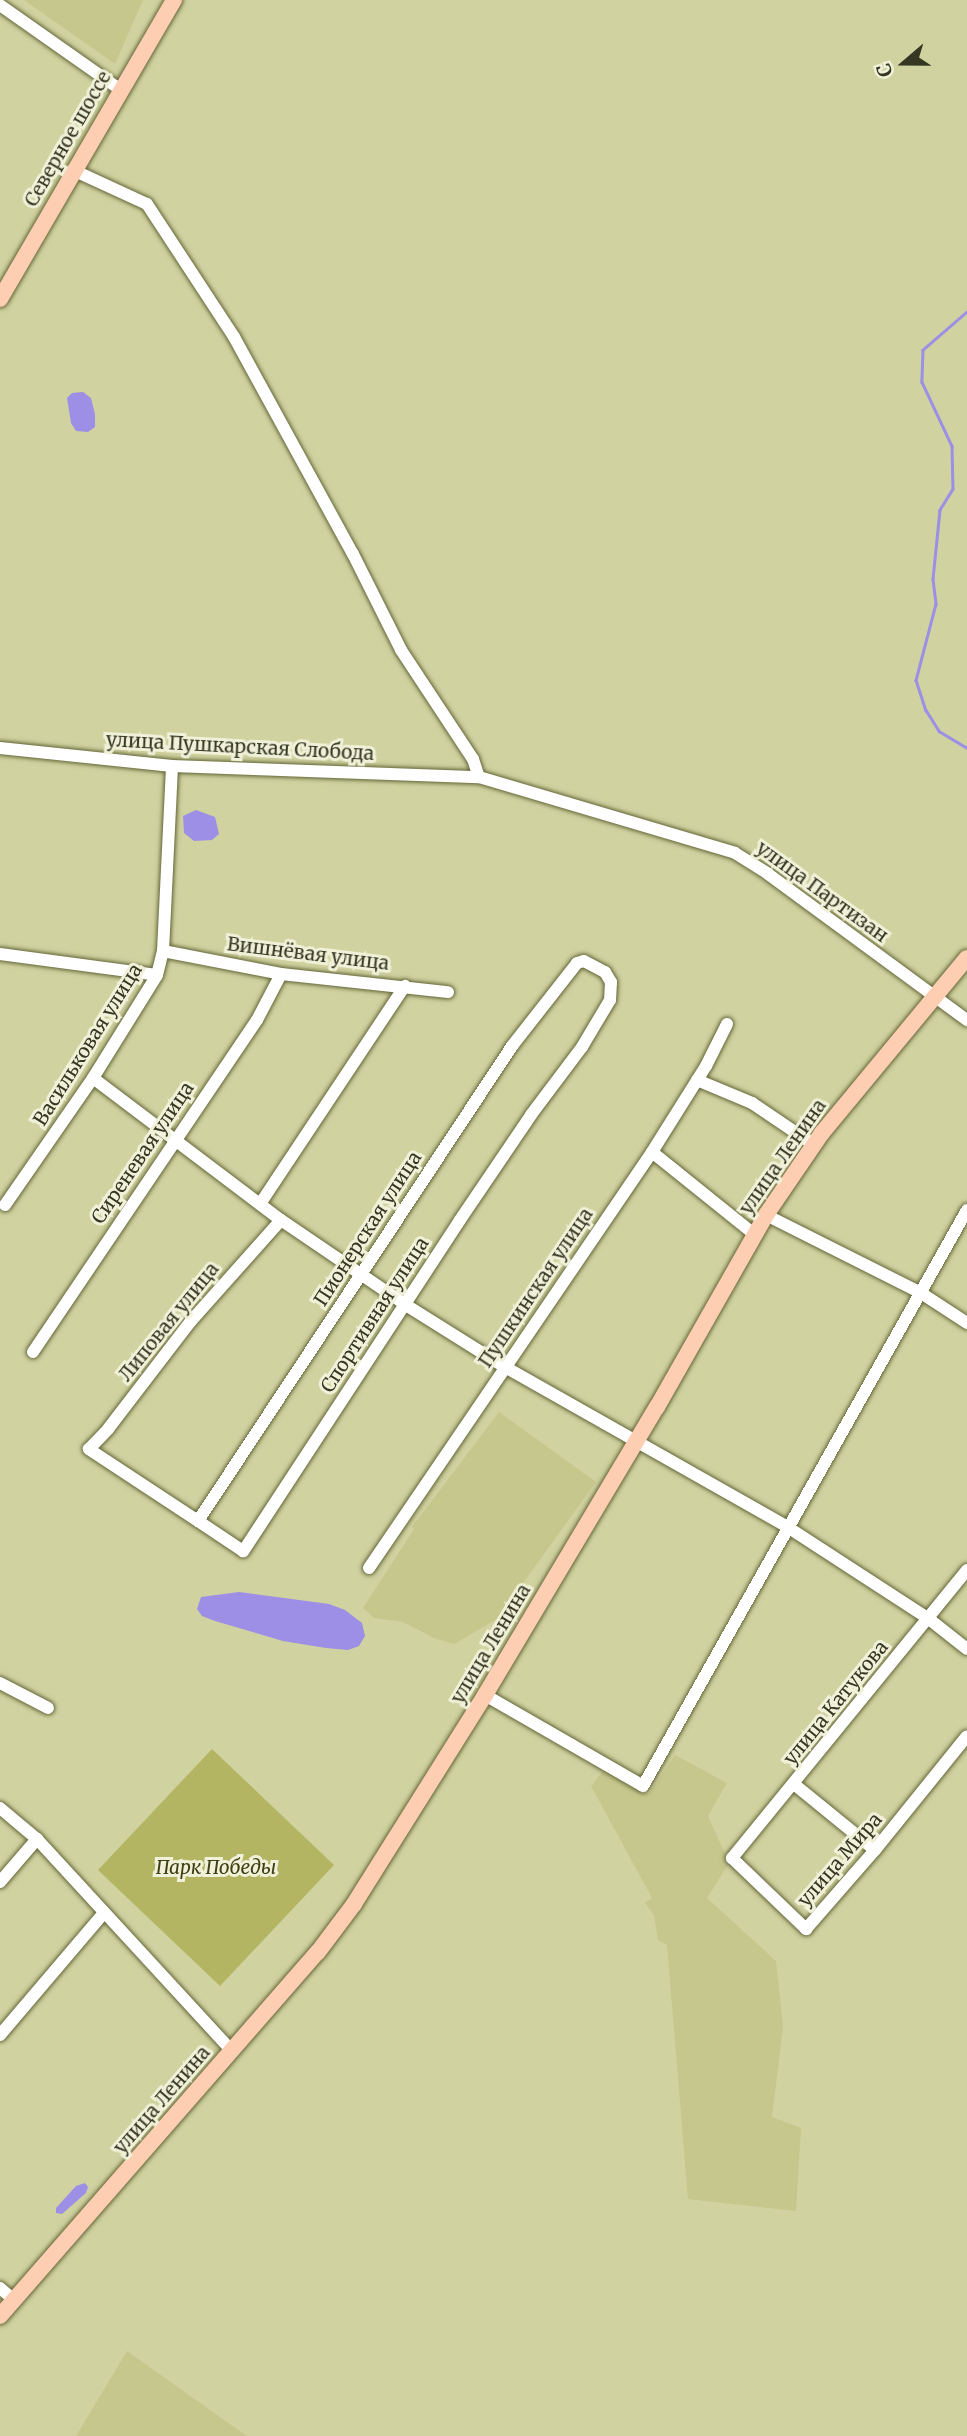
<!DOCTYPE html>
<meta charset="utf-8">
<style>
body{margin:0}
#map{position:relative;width:967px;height:2436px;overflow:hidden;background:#d0d3a0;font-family:Merriweather,serif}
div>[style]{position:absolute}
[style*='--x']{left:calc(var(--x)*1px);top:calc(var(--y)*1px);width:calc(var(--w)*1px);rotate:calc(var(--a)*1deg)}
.built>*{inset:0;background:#c5c78d}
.green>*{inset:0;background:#b3b563}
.water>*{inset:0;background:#9d8ee6}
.stream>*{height:2.5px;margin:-1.25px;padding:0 1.25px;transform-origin:1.25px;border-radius:1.25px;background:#9d8ee6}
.roads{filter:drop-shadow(0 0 2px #656638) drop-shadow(0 0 2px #656638)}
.minor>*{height:12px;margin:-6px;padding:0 6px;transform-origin:6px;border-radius:6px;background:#fff}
.major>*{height:16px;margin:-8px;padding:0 8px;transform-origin:8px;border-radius:8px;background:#feceb2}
span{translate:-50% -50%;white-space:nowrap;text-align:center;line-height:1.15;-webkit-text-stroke:6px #f0f1d8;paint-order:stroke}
.street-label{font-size:19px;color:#363722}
.park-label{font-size:19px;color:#3e3f13;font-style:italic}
.north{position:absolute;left:869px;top:28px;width:70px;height:70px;-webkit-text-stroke:5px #f0f1d8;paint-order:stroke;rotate:250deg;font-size:19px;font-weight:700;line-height:28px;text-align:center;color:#363722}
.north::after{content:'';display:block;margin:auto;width:24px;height:32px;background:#363722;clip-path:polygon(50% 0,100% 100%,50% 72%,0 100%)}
</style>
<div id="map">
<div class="built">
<i style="clip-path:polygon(24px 0,143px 0,115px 64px)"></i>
<i style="clip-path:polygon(499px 1412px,596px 1482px,497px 1619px,454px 1644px,434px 1638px,403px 1622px,374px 1618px,363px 1608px,414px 1529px,412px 1527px)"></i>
<i style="clip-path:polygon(675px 1755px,727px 1783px,708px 1816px,729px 1863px,707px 1898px,776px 1961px,783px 2027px,772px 2117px,801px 2128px,796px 2211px,688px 2199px,667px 1945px,658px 1940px,654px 1915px,645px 1903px,652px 1898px,591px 1786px,603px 1771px,649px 1794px)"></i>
<i style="clip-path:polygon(127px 2351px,234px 2427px,247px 2436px,76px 2436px)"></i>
</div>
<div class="green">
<i style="clip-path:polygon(212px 1749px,334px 1865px,220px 1986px,98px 1870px)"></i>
</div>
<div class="water">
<i style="clip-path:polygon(83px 392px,91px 398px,95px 414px,95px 427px,88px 432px,76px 431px,71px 423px,67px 398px,72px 393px)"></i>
<i style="clip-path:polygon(196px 810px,215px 817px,219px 834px,212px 840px,194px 841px,184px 833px,183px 816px)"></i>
<i style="clip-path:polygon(239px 1592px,329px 1604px,345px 1610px,362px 1623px,365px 1636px,359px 1646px,348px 1650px,326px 1648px,283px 1641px,215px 1621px,202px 1616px,197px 1609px,201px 1597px)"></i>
<i style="clip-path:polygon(85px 2183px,88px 2187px,86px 2193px,62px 2214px,56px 2213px,56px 2208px,76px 2186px)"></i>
</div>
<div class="stream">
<i style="--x:967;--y:312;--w:58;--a:139.2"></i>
<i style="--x:923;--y:350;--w:32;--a:92"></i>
<i style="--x:922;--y:382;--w:71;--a:64.9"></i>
<i style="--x:952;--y:446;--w:43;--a:88.7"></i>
<i style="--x:953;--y:489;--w:25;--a:122"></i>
<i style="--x:940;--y:510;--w:69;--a:95.8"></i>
<i style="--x:933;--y:579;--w:25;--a:83"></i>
<i style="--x:936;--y:604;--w:79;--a:104.7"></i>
<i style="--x:916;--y:680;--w:32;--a:72"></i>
<i style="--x:926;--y:710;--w:25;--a:58"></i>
<i style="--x:939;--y:731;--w:33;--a:31"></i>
</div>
<div class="roads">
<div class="minor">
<i style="--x:0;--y:5;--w:148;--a:35.1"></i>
<i style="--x:73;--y:170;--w:81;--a:24.7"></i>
<i style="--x:147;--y:204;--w:159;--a:56.8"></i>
<i style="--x:234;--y:337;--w:247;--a:61.3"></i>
<i style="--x:353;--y:554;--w:107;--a:63.4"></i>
<i style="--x:401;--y:650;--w:131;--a:56.6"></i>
<i style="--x:473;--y:759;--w:19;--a:72"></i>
<i style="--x:0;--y:748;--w:173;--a:6"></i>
<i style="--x:172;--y:766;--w:307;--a:2.1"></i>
<i style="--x:479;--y:777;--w:267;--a:16.5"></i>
<i style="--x:735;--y:853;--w:39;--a:32"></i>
<i style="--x:768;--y:874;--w:247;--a:36.3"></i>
<i style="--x:163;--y:951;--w:120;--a:11"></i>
<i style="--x:281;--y:974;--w:168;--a:6.2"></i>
<i style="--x:0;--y:954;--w:158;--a:7.6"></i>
<i style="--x:93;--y:1078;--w:236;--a:37.1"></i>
<i style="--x:281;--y:1220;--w:151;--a:34.2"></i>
<i style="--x:406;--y:1305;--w:117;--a:32.1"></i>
<i style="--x:505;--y:1367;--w:326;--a:29.5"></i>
<i style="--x:789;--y:1528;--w:167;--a:33"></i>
<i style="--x:929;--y:1619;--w:48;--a:38.3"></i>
<i style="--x:697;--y:1080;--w:60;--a:22.7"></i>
<i style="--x:752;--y:1103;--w:75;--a:34.1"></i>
<i style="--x:652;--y:1152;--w:131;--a:38.8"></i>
<i style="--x:260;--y:1204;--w:262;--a:-56.4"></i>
<i style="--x:5;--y:1205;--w:155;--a:-55.3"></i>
<i style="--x:93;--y:1078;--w:121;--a:-58.1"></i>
<i style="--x:157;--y:975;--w:25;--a:-76"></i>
<i style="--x:163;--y:951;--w:185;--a:-87.2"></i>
<i style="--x:766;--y:1215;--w:174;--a:26.7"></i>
<i style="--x:921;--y:1293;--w:55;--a:33.1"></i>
<i style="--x:33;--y:1352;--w:400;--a:-56"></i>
<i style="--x:257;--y:1020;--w:52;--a:-62.4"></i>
<i style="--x:198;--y:1521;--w:569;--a:-56.53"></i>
<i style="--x:512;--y:1046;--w:105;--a:-51.9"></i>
<i style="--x:577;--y:963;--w:7;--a:-16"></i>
<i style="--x:584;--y:961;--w:24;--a:28"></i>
<i style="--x:605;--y:972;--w:12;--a:59"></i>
<i style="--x:611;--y:982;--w:18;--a:93"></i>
<i style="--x:610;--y:1000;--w:55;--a:120.8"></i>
<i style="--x:582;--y:1047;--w:85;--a:126.9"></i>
<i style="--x:531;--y:1115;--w:127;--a:124.1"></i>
<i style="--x:460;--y:1220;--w:396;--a:123.2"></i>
<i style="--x:243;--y:1551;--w:54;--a:-146.3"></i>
<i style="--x:198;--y:1521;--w:131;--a:-146.6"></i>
<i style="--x:89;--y:1449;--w:28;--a:-46"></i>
<i style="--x:108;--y:1429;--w:136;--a:-52.5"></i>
<i style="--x:191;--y:1321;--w:135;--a:-48.3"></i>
<i style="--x:369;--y:1568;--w:503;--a:-55.77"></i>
<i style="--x:652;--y:1152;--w:102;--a:-57.9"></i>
<i style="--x:706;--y:1066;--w:47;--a:-63.4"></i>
<i style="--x:967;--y:1570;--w:372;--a:129.2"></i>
<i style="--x:732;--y:1858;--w:103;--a:43.8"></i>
<i style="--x:806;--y:1929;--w:105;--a:-48.9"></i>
<i style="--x:875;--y:1850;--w:146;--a:-51.1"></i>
<i style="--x:0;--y:1683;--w:54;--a:27.5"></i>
<i style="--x:485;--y:1695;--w:182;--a:29.9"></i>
<i style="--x:643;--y:1786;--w:661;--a:-60.64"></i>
<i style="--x:795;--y:1785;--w:103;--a:39.1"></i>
<i style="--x:0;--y:1808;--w:48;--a:40"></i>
<i style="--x:37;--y:1839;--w:288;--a:47.4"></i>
<i style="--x:0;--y:1882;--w:57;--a:-49.3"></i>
<i style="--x:0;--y:2035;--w:160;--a:-49.6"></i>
<i style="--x:0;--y:2288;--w:18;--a:41"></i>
</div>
<div class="major">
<i style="--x:0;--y:299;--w:346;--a:-59.8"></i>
<i style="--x:0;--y:2316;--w:483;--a:-48.9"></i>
<i style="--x:318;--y:1952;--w:60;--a:-53.1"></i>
<i style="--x:354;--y:1904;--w:247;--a:-57.9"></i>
<i style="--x:485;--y:1695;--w:335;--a:-59.2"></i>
<i style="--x:657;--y:1407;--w:221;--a:-60.4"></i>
<i style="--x:766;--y:1215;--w:99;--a:-55.7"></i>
<i style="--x:822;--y:1133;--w:227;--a:-50.4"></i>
</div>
</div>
<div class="street-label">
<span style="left:68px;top:139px;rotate:-60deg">Северное шоссе</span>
<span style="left:240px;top:747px;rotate:3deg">улица Пушкарская Слобода</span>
<span style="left:822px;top:892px;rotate:36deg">улица Партизан</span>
<span style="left:308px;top:954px;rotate:7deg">Вишнёвая улица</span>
<span style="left:88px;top:1045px;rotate:-58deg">Васильковая улица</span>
<span style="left:143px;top:1153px;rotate:-56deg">Сиреневая улица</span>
<span style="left:783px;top:1157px;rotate:-55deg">улица Ленина</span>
<span style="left:368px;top:1229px;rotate:-57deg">Пионерская улица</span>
<span style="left:536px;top:1288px;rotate:-56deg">Пушкинская улица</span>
<span style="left:375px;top:1315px;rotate:-57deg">Спортивная улица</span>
<span style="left:169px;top:1322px;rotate:-51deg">Липовая улица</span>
<span style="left:491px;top:1644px;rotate:-59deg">улица Ленина</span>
<span style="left:836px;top:1703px;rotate:-51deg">улица Катукова</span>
<span style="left:840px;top:1860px;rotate:-49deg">улица Мира</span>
<span style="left:162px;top:2100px;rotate:-49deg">улица Ленина</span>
</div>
<div class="park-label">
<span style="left:216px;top:1868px">Парк Победы</span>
</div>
<div class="north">С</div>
</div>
